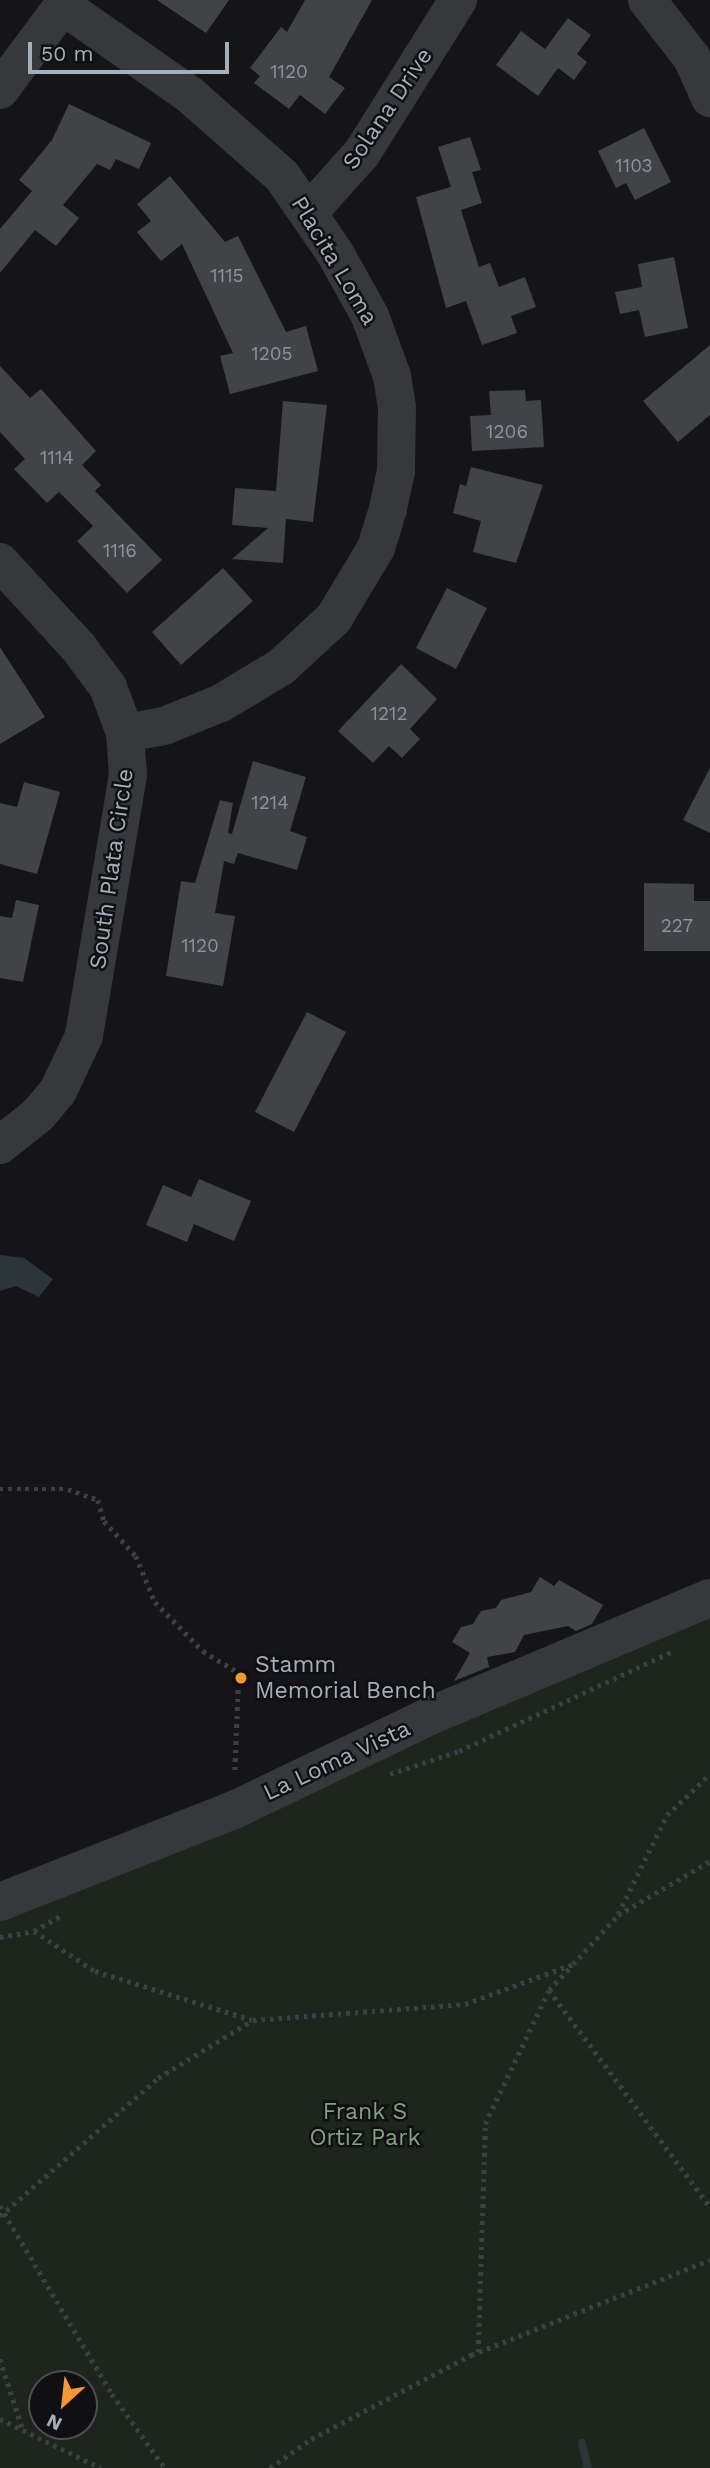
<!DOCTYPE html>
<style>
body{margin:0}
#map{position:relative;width:710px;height:2468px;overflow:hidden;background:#151517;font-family:"Work Sans",sans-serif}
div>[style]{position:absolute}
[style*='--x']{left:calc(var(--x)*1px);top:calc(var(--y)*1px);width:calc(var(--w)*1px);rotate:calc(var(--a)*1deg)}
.green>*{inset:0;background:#1d251d}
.water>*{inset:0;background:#2b363b}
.stream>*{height:8px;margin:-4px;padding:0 4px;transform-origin:4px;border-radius:4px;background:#2b363b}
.building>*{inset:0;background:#414347}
.path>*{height:4.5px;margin-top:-2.25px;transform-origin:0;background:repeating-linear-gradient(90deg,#3c3f43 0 3.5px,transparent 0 8.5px)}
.minor>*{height:38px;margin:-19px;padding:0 19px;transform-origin:19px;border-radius:19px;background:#36383c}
.dots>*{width:19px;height:19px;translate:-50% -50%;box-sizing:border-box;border:4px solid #101012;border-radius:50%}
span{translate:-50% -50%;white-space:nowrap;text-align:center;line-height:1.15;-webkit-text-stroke:5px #101012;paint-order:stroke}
.number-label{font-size:19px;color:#8d939c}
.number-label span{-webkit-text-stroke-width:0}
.street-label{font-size:23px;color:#a6aeb8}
.poi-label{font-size:23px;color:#a6aeb8}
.left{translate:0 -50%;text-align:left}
.park-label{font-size:23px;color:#80a37d}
.north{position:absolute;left:28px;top:2370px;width:70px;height:70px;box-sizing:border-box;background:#101012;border:2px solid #4c4f54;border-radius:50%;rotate:207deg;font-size:19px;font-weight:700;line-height:28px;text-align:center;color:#a6aeb8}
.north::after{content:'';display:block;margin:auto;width:24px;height:32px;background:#f8982c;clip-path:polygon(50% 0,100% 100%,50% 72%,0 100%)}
.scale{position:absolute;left:28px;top:42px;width:201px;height:32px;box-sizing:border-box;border:4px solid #a6aeb8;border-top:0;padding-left:9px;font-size:21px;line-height:24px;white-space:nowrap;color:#a6aeb8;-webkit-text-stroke:5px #101012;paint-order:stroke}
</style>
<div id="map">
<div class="green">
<i style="clip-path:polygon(evenodd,710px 1616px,710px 2468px,0 2468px,0 1902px,710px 1616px,42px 2384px,84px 2384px,84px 2426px,42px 2426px,42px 2384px)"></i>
</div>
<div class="water">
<i style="clip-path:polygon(0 1255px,24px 1258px,53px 1279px,39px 1297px,16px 1286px,0 1291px)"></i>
</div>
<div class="stream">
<i style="--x:582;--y:2443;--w:26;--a:77"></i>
</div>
<div class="building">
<i style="clip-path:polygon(157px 0,229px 0,206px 33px)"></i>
<i style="clip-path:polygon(305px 0,372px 0,329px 77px,345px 88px,325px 114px,300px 95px,289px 109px,254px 83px,260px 76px,250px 68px,281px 27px,287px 32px)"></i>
<i style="clip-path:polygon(568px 18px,591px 35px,577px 54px,587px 62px,574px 80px,558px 68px,538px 96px,496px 65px,521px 31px,545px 49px)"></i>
<i style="clip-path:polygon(69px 104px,151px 143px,139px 169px,116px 159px,110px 170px,97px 164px,63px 205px,79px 218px,56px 246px,35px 230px,0 273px,0 229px,32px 191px,19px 180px,52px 140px)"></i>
<i style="clip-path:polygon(644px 128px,671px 182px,635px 200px,626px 183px,616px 188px,598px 151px)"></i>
<i style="clip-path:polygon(470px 137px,481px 170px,472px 172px,482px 203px,461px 210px,479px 267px,490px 263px,499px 287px,525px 277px,536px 307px,511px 316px,517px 333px,482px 345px,466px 301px,446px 308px,416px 197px,451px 187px,438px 147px)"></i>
<i style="clip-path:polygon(170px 176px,225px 242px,238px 236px,286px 332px,306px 326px,318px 371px,230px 394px,220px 356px,233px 353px,182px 244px,161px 261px,137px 232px,151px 221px,137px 204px)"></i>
<i style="clip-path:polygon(674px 257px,688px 328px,645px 337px,639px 310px,620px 314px,615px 292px,642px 287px,638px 264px)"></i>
<i style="clip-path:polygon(710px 345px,710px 415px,678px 442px,643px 401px)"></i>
<i style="clip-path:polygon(0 366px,30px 398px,41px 389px,96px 451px,82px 465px,101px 485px,95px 491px,162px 560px,127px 593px,77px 541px,93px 526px,59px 492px,47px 503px,14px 469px,25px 459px,0 432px)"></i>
<i style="clip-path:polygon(525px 390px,526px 401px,541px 400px,544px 447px,472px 451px,470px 416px,491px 415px,489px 391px)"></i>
<i style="clip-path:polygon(283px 401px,327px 405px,313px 522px,286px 519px,283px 563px,232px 559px,268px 528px,232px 525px,235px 488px,276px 491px)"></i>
<i style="clip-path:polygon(471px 467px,543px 485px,516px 563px,473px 552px,481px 521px,453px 513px,460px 484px,466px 486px)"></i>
<i style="clip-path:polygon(223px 568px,253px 601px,181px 665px,152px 632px)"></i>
<i style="clip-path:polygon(447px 588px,487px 608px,456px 669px,416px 648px)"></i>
<i style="clip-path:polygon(0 647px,45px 717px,0 744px)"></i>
<i style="clip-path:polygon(401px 664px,437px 699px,410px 729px,420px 739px,402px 758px,389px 746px,373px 763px,338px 731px)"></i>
<i style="clip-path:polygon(253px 761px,306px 777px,290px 831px,307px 837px,297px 870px,238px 853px,234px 864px,224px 861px,215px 913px,235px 916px,223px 986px,166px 976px,181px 881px,195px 883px,220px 800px,233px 803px,228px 833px,232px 834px)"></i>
<i style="clip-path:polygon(710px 768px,710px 833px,683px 820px)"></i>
<i style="clip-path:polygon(24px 782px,60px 792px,37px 874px,0 864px,0 803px,17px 807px)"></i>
<i style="clip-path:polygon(644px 883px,694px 884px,694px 901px,710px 901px,710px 951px,644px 951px)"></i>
<i style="clip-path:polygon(16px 900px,39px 905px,23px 982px,0 978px,0 916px,12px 918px)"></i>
<i style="clip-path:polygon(307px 1012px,346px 1032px,294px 1132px,255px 1112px)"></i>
<i style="clip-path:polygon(199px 1179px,251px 1201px,234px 1241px,194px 1224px,187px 1242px,146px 1225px,163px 1185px,191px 1197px)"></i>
<i style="clip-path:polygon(540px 1577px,554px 1586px,559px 1580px,603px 1605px,592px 1624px,576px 1631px,568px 1626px,524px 1635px,515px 1652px,487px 1657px,489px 1667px,454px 1681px,470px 1653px,452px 1642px,461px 1627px,473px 1624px,481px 1611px,496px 1608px,501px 1600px,531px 1592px)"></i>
</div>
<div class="path">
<i style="--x:0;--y:1489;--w:68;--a:0"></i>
<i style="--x:68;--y:1489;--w:32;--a:20"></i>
<i style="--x:98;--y:1500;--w:22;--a:74"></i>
<i style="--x:104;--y:1521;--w:47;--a:47.6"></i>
<i style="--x:136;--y:1556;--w:50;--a:67.6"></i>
<i style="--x:155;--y:1602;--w:69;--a:45.6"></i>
<i style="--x:203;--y:1651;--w:42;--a:31.4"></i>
<i style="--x:239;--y:1673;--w:101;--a:92.3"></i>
<i style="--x:390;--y:1774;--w:73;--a:-18.4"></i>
<i style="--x:459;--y:1751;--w:234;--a:-25"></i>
<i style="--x:618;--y:1914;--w:110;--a:-63.7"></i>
<i style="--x:667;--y:1815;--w:59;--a:-43.6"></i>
<i style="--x:34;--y:1931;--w:73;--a:33.3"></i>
<i style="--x:95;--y:1971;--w:164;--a:17.3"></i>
<i style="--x:0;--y:1937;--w:35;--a:-10"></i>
<i style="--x:34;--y:1931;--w:34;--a:-30"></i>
<i style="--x:549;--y:1990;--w:270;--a:53.4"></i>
<i style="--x:0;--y:2206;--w:219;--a:59.2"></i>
<i style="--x:112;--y:2394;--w:91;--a:54.4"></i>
<i style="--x:0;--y:2216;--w:210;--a:-41.1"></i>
<i style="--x:158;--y:2078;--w:111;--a:-31.4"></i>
<i style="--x:253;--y:2020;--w:213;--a:-4.3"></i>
<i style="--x:465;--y:2004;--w:115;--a:-20.3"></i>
<i style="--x:573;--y:1964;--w:67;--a:-47.4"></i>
<i style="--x:618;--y:1915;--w:107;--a:-30.4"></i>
<i style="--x:478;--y:2352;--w:228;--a:-88.2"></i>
<i style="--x:485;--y:2124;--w:148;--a:-64.5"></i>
<i style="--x:549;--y:1990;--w:34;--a:-47"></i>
<i style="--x:0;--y:2359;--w:75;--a:72.1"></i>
<i style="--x:0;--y:2419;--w:112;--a:25.9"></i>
<i style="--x:270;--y:2468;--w:50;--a:-35.3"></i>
<i style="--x:311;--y:2439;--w:181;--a:-27.7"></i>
<i style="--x:471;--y:2355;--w:257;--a:-21.7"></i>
</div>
<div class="minor">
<i style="--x:647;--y:0;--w:73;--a:52.2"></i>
<i style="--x:692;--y:58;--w:44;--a:65.8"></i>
<i style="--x:63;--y:6;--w:155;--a:35"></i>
<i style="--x:190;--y:95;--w:123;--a:41.4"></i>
<i style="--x:282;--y:176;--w:93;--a:55.5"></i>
<i style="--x:335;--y:253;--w:72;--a:60.9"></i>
<i style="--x:370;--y:316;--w:64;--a:69.9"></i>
<i style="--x:392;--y:376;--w:31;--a:81"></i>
<i style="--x:397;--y:407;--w:64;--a:90.9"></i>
<i style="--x:396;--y:471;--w:39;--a:102"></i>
<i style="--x:388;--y:509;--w:41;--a:107.1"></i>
<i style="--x:376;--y:548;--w:82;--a:121"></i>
<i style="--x:334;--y:618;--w:72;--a:137.2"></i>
<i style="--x:281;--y:667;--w:70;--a:149"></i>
<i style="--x:221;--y:703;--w:61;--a:158"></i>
<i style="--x:164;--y:726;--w:40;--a:170"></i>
<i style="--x:0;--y:90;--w:112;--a:-53.3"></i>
<i style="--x:309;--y:212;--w:79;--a:-48.1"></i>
<i style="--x:362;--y:153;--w:181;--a:-57.9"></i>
<i style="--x:0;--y:562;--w:117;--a:47.4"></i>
<i style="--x:79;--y:648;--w:49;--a:53.4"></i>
<i style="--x:108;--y:687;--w:49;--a:69.7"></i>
<i style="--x:125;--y:733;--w:42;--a:85.9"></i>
<i style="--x:128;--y:775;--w:265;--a:99.6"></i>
<i style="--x:84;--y:1036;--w:61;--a:115.3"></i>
<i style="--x:58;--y:1091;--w:30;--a:130"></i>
<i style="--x:39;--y:1114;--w:50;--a:141.5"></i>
<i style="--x:0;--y:1902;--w:251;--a:-21.5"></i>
<i style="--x:234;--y:1810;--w:217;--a:-25.6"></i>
<i style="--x:430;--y:1716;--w:304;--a:-22.9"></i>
</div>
<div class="dots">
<i style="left:241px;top:1678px;background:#f8982c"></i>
</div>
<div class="number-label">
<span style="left:289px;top:72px">1120</span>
<span style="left:634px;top:166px">1103</span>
<span style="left:227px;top:276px">1115</span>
<span style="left:272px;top:354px">1205</span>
<span style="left:507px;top:432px">1206</span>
<span style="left:57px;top:458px">1114</span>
<span style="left:120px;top:551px">1116</span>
<span style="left:389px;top:714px">1212</span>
<span style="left:270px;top:803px">1214</span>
<span style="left:677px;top:926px">227</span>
<span style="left:200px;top:946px">1120</span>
</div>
<div class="street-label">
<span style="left:388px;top:109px;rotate:-56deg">Solana Drive</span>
<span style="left:334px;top:261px;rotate:59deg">Placita Loma</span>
<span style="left:112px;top:869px;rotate:-82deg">South Plata Circle</span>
<span style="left:337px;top:1761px;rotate:-25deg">La Loma Vista</span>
</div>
<div class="poi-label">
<span class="left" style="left:255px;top:1678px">Stamm<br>Memorial Bench</span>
</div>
<div class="park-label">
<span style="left:365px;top:2125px">Frank S<br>Ortiz Park</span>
</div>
<div class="north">N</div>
<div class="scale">50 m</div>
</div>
